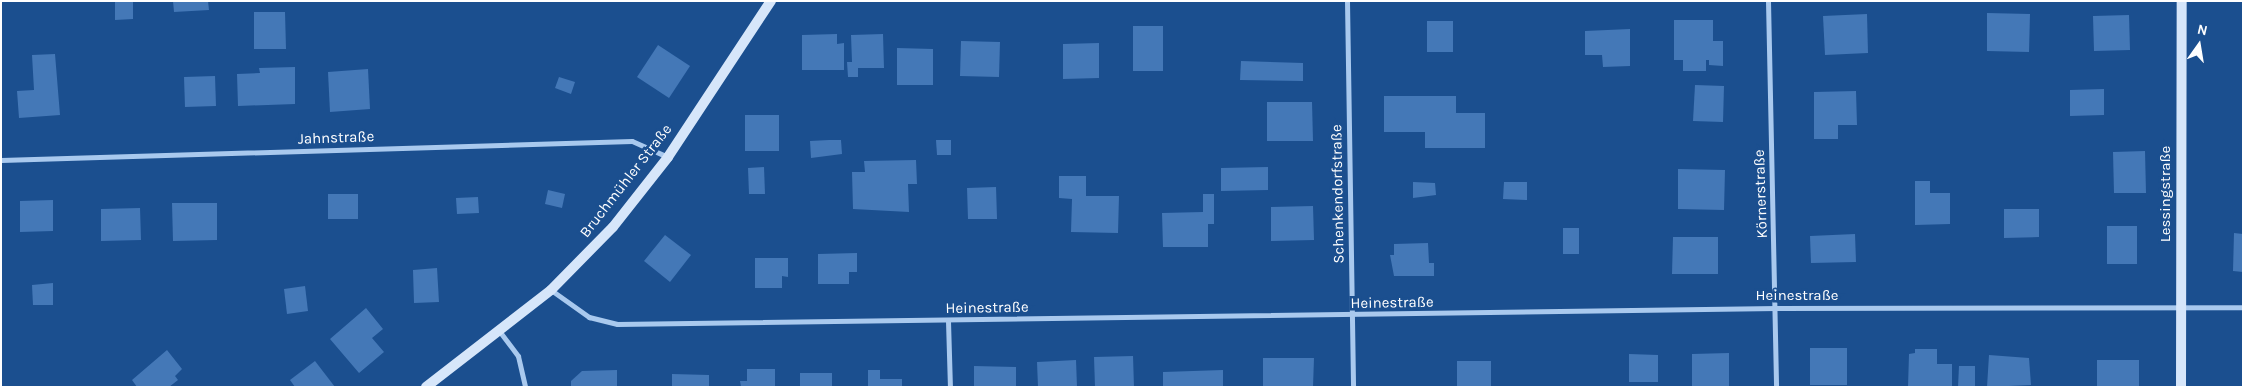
<!DOCTYPE html>
<meta charset="utf-8">
<style>
body{margin:0}
#map{position:relative;width:2244px;height:388px;overflow:hidden;background:#1b4f8f;font-family:Karla,sans-serif}
div>[style]{position:absolute}
[style*='--x']{left:calc(var(--x)*1px);top:calc(var(--y)*1px);width:calc(var(--w)*1px);rotate:calc(var(--a)*1deg)}
.building>*{inset:0;background:#4478b7}
.street>*{height:5px;margin:-2.5px;padding:0 2.5px;transform-origin:2.5px;border-radius:2.5px;background:#a9c9ee}
.secondary>*{height:10px;margin:-5px;padding:0 5px;transform-origin:5px;border-radius:5px;background:#d6e6fa}
span{translate:-50% -50%;white-space:nowrap;text-align:center;line-height:1.15;-webkit-text-stroke:5px #1b4f8f;paint-order:stroke}
.street-label{font-size:15px;color:#fff}
.frame{position:absolute;inset:0;border:2px solid #fff;pointer-events:none}
.north{position:absolute;left:2174px;top:20px;width:50px;height:50px;-webkit-text-stroke:4px #1b4f8f;paint-order:stroke;rotate:13deg;font-size:14px;font-weight:700;line-height:20px;text-align:center;color:#fff}
.north::after{content:'';display:block;margin:auto;width:18px;height:22px;background:#fff;clip-path:polygon(50% 0,100% 100%,50% 72%,0 100%)}
</style>
<div id="map">
<div class="building">
<i style="clip-path:polygon(115px 1px,133px 1px,133px 19px,115px 20px)"></i>
<i style="clip-path:polygon(173px 1px,208px 1px,209px 10px,174px 12px)"></i>
<i style="clip-path:polygon(254px 12px,285px 12px,286px 49px,254px 49px)"></i>
<i style="clip-path:polygon(1987px 13px,2030px 14px,2029px 52px,1987px 51px)"></i>
<i style="clip-path:polygon(1867px 14px,1868px 53px,1825px 55px,1823px 16px)"></i>
<i style="clip-path:polygon(2129px 15px,2130px 50px,2094px 51px,2093px 16px)"></i>
<i style="clip-path:polygon(1674px 20px,1713px 20px,1713px 41px,1723px 41px,1723px 66px,1709px 65px,1709px 60px,1706px 60px,1706px 71px,1683px 71px,1683px 60px,1674px 60px)"></i>
<i style="clip-path:polygon(1427px 21px,1453px 21px,1453px 52px,1427px 52px)"></i>
<i style="clip-path:polygon(1133px 26px,1163px 26px,1163px 71px,1133px 71px)"></i>
<i style="clip-path:polygon(1630px 29px,1630px 66px,1603px 67px,1602px 55px,1585px 55px,1585px 31px)"></i>
<i style="clip-path:polygon(837px 34px,837px 44px,844px 43px,844px 70px,802px 70px,802px 35px)"></i>
<i style="clip-path:polygon(883px 34px,884px 68px,858px 68px,858px 77px,848px 77px,847px 62px,852px 62px,851px 35px)"></i>
<i style="clip-path:polygon(961px 41px,1000px 42px,999px 77px,960px 76px)"></i>
<i style="clip-path:polygon(1099px 43px,1099px 78px,1063px 79px,1063px 44px)"></i>
<i style="clip-path:polygon(658px 45px,690px 66px,669px 98px,637px 77px)"></i>
<i style="clip-path:polygon(897px 48px,933px 49px,933px 85px,897px 85px)"></i>
<i style="clip-path:polygon(55px 54px,60px 115px,19px 118px,17px 91px,34px 90px,32px 55px)"></i>
<i style="clip-path:polygon(1241px 61px,1303px 63px,1303px 81px,1240px 80px)"></i>
<i style="clip-path:polygon(295px 67px,295px 104px,238px 106px,237px 74px,260px 73px,259px 68px)"></i>
<i style="clip-path:polygon(368px 69px,370px 109px,330px 112px,328px 72px)"></i>
<i style="clip-path:polygon(215px 76px,216px 106px,185px 107px,184px 77px)"></i>
<i style="clip-path:polygon(559px 77px,575px 82px,571px 94px,555px 88px)"></i>
<i style="clip-path:polygon(1695px 85px,1724px 86px,1723px 122px,1693px 121px)"></i>
<i style="clip-path:polygon(2104px 89px,2104px 115px,2070px 116px,2070px 90px)"></i>
<i style="clip-path:polygon(1856px 91px,1857px 125px,1838px 125px,1838px 139px,1814px 139px,1814px 92px)"></i>
<i style="clip-path:polygon(1384px 96px,1456px 96px,1456px 113px,1485px 113px,1485px 148px,1425px 148px,1425px 132px,1384px 132px)"></i>
<i style="clip-path:polygon(1267px 102px,1312px 102px,1313px 141px,1267px 141px)"></i>
<i style="clip-path:polygon(745px 115px,779px 115px,779px 151px,745px 151px)"></i>
<i style="clip-path:polygon(829px 140px,841px 140px,842px 154px,811px 158px,810px 141px)"></i>
<i style="clip-path:polygon(936px 140px,951px 140px,951px 155px,937px 155px)"></i>
<i style="clip-path:polygon(2145px 151px,2146px 193px,2114px 193px,2113px 152px)"></i>
<i style="clip-path:polygon(916px 160px,917px 184px,908px 184px,909px 212px,853px 209px,852px 172px,865px 172px,864px 161px)"></i>
<i style="clip-path:polygon(764px 167px,765px 194px,749px 194px,748px 168px)"></i>
<i style="clip-path:polygon(1268px 167px,1268px 190px,1221px 191px,1221px 168px)"></i>
<i style="clip-path:polygon(1678px 169px,1725px 170px,1724px 210px,1678px 209px)"></i>
<i style="clip-path:polygon(1059px 176px,1086px 176px,1086px 196px,1119px 196px,1118px 233px,1071px 232px,1072px 199px,1059px 198px)"></i>
<i style="clip-path:polygon(1915px 181px,1930px 181px,1930px 193px,1950px 193px,1950px 224px,1915px 225px)"></i>
<i style="clip-path:polygon(1413px 182px,1435px 183px,1436px 195px,1413px 198px)"></i>
<i style="clip-path:polygon(1504px 182px,1527px 182px,1527px 200px,1503px 199px)"></i>
<i style="clip-path:polygon(996px 187px,997px 219px,968px 219px,967px 188px)"></i>
<i style="clip-path:polygon(548px 190px,565px 194px,562px 208px,545px 204px)"></i>
<i style="clip-path:polygon(328px 194px,358px 194px,358px 219px,328px 219px)"></i>
<i style="clip-path:polygon(1203px 194px,1214px 194px,1214px 224px,1208px 224px,1208px 247px,1163px 247px,1162px 213px,1203px 212px)"></i>
<i style="clip-path:polygon(478px 197px,479px 213px,457px 214px,456px 198px)"></i>
<i style="clip-path:polygon(53px 200px,53px 231px,20px 232px,20px 201px)"></i>
<i style="clip-path:polygon(172px 203px,217px 203px,217px 240px,173px 241px)"></i>
<i style="clip-path:polygon(1313px 206px,1314px 240px,1271px 241px,1271px 207px)"></i>
<i style="clip-path:polygon(140px 208px,141px 240px,101px 241px,101px 209px)"></i>
<i style="clip-path:polygon(2004px 209px,2039px 209px,2039px 237px,2004px 238px)"></i>
<i style="clip-path:polygon(2107px 226px,2137px 226px,2137px 264px,2107px 264px)"></i>
<i style="clip-path:polygon(1563px 228px,1579px 228px,1579px 254px,1563px 254px)"></i>
<i style="clip-path:polygon(2234px 233px,2243px 234px,2243px 272px,2233px 271px)"></i>
<i style="clip-path:polygon(1855px 234px,1856px 262px,1811px 263px,1810px 236px)"></i>
<i style="clip-path:polygon(665px 235px,691px 255px,670px 282px,644px 261px)"></i>
<i style="clip-path:polygon(1673px 237px,1718px 237px,1718px 274px,1672px 274px)"></i>
<i style="clip-path:polygon(1428px 243px,1429px 263px,1434px 263px,1434px 276px,1394px 276px,1390px 255px,1394px 255px,1394px 244px)"></i>
<i style="clip-path:polygon(857px 253px,857px 272px,849px 272px,849px 284px,818px 284px,818px 254px)"></i>
<i style="clip-path:polygon(755px 258px,788px 258px,788px 277px,782px 276px,782px 288px,755px 288px)"></i>
<i style="clip-path:polygon(437px 268px,439px 302px,414px 303px,413px 270px)"></i>
<i style="clip-path:polygon(53px 283px,53px 305px,33px 305px,32px 285px)"></i>
<i style="clip-path:polygon(305px 286px,308px 311px,287px 314px,284px 289px)"></i>
<i style="clip-path:polygon(366px 308px,383px 329px,372px 338px,384px 352px,359px 373px,330px 339px)"></i>
<i style="clip-path:polygon(1810px 348px,1847px 348px,1847px 385px,1810px 385px)"></i>
<i style="clip-path:polygon(1915px 349px,1937px 349px,1937px 364px,1952px 364px,1952px 387px,1908px 387px,1909px 354px,1915px 353px)"></i>
<i style="clip-path:polygon(167px 350px,182px 369px,175px 376px,178px 380px,169px 387px,137px 387px,132px 380px)"></i>
<i style="clip-path:polygon(1729px 353px,1729px 387px,1692px 387px,1692px 354px)"></i>
<i style="clip-path:polygon(1629px 354px,1658px 355px,1658px 382px,1629px 382px)"></i>
<i style="clip-path:polygon(1989px 355px,2029px 358px,2031px 385px,1987px 387px)"></i>
<i style="clip-path:polygon(1133px 356px,1134px 387px,1095px 387px,1094px 357px)"></i>
<i style="clip-path:polygon(1263px 358px,1314px 358px,1313px 387px,1263px 387px)"></i>
<i style="clip-path:polygon(1076px 360px,1077px 387px,1038px 387px,1037px 362px)"></i>
<i style="clip-path:polygon(2097px 360px,2139px 360px,2139px 387px,2097px 387px)"></i>
<i style="clip-path:polygon(315px 361px,335px 387px,295px 387px,290px 380px)"></i>
<i style="clip-path:polygon(1457px 361px,1491px 361px,1491px 387px,1457px 387px)"></i>
<i style="clip-path:polygon(974px 366px,1016px 367px,1016px 387px,974px 387px)"></i>
<i style="clip-path:polygon(1959px 366px,1975px 366px,1975px 387px,1958px 387px)"></i>
<i style="clip-path:polygon(747px 369px,775px 369px,775px 387px,741px 387px,740px 381px,747px 381px)"></i>
<i style="clip-path:polygon(617px 370px,617px 387px,571px 387px,571px 381px,582px 371px)"></i>
<i style="clip-path:polygon(868px 370px,880px 370px,880px 379px,902px 379px,902px 387px,868px 387px)"></i>
<i style="clip-path:polygon(1223px 370px,1223px 387px,1163px 387px,1163px 372px)"></i>
<i style="clip-path:polygon(800px 373px,832px 373px,832px 387px,800px 387px)"></i>
<i style="clip-path:polygon(672px 374px,709px 375px,709px 387px,672px 387px)"></i>
</div>
<div class="street">
<i style="--x:1347;--y:1;--w:386;--a:89.1"></i>
<i style="--x:1768;--y:1;--w:386;--a:88.8"></i>
<i style="--x:1;--y:160;--w:631;--a:-1.72"></i>
<i style="--x:632;--y:141;--w:39;--a:24"></i>
<i style="--x:551;--y:290;--w:47;--a:35.4"></i>
<i style="--x:589;--y:317;--w:29;--a:14"></i>
<i style="--x:617;--y:324;--w:1160;--a:-0.79"></i>
<i style="--x:1777;--y:308;--w:466;--a:-0.1"></i>
<i style="--x:948;--y:321;--w:66;--a:88.3"></i>
<i style="--x:500;--y:332;--w:30;--a:53"></i>
<i style="--x:518;--y:356;--w:32;--a:77"></i>
</div>
<div class="secondary">
<i style="--x:426;--y:387;--w:158;--a:-37.8"></i>
<i style="--x:551;--y:290;--w:88;--a:-45.5"></i>
<i style="--x:613;--y:227;--w:89;--a:-51.8"></i>
<i style="--x:668;--y:157;--w:187;--a:-56.6"></i>
<i style="--x:2181;--y:387;--w:386;--a:-89.9"></i>
</div>
<div class="street-label">
<span style="left:336px;top:138px;rotate:-2deg">Jahnstraße</span>
<span style="left:626px;top:181px;rotate:-52deg">Bruchmühler Straße</span>
<span style="left:1338px;top:194px;rotate:-91deg">Schenkendorfstraße</span>
<span style="left:1761px;top:194px;rotate:-92deg">Körnerstraße</span>
<span style="left:2166px;top:194px;rotate:-90deg">Lessingstraße</span>
<span style="left:1797px;top:296px">Heinestraße</span>
<span style="left:1392px;top:303px;rotate:-1deg">Heinestraße</span>
<span style="left:987px;top:308px;rotate:-1deg">Heinestraße</span>
</div>
<div class="frame"></div>
<div class="north">N</div>
</div>
